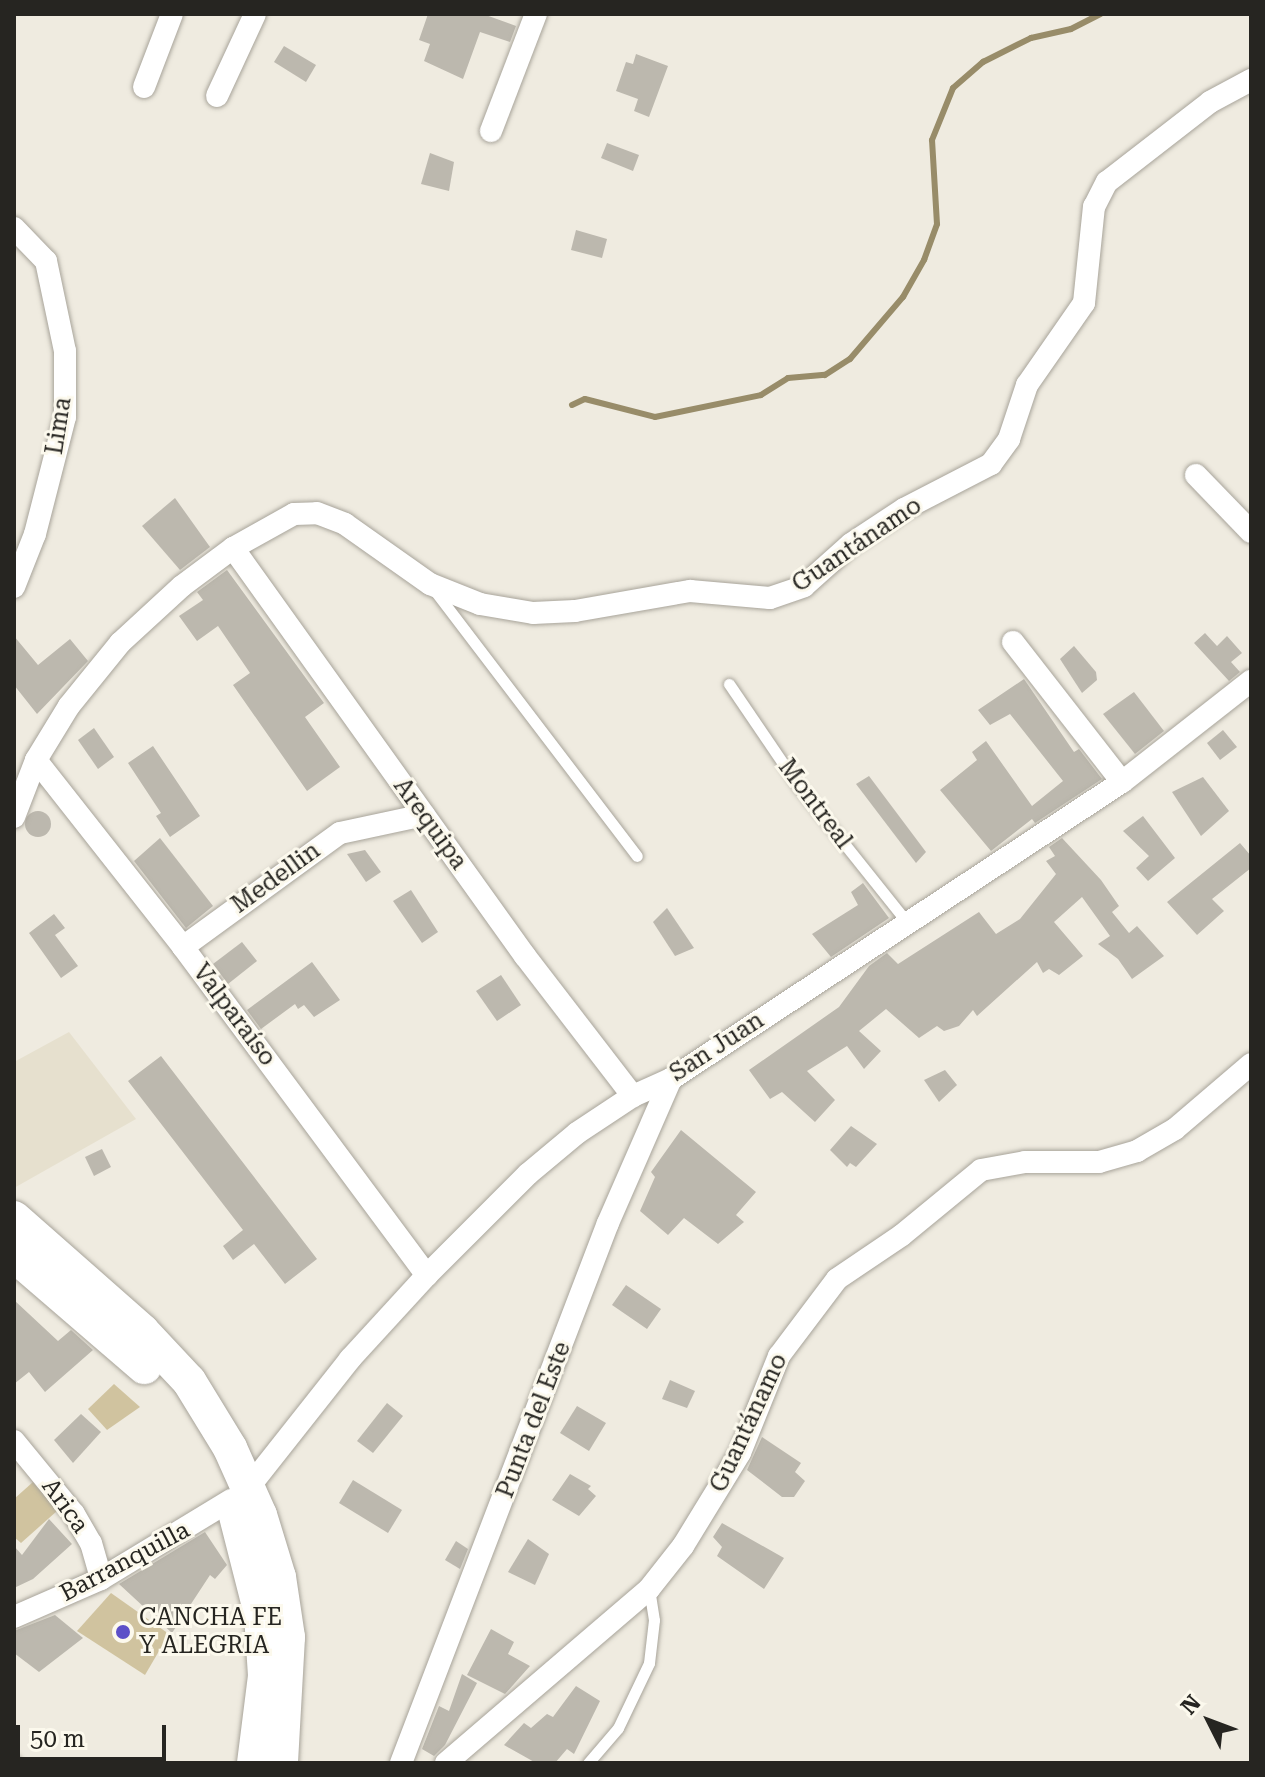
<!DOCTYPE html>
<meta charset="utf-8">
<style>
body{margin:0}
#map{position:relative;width:1265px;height:1777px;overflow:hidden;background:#efebe0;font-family:"Roboto Serif",serif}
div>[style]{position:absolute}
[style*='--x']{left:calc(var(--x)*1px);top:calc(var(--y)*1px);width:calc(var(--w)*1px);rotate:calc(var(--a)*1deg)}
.built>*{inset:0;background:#e6e0ce}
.green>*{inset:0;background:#d0c39f}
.stream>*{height:6px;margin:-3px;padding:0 3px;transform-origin:3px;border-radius:3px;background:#988c69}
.building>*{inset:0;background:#bcb8ae}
.round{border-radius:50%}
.roads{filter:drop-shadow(0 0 2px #a8a49a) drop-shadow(0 0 2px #a8a49a)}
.lane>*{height:11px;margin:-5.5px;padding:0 5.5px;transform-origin:5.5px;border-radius:5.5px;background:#fff}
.street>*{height:22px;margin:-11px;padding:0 11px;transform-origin:11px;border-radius:11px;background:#fff}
.primary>*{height:34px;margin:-17px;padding:0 17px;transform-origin:17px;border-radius:17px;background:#fff}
.dots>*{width:22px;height:22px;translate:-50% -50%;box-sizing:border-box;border:4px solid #fcf9ed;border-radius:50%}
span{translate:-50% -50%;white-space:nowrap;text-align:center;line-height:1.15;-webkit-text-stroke:6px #fcf9ed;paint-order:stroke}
.street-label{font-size:24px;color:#262521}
.poi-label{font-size:24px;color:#262521}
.left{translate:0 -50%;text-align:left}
.frame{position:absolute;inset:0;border:16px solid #262521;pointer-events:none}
.north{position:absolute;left:1169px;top:1681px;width:80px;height:80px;-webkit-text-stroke:6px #fcf9ed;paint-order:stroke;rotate:312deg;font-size:22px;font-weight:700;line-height:32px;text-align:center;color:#262521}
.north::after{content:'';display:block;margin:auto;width:28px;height:36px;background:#262521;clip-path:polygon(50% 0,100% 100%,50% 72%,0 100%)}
.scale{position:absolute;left:16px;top:1725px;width:150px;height:36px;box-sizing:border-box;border:4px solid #262521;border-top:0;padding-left:10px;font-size:24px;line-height:28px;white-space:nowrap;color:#262521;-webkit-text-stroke:6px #fcf9ed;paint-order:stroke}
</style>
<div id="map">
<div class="built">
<i style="clip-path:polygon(69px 1032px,136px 1119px,14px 1188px,14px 1062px)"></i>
</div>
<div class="green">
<i style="clip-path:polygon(114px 1384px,140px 1407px,107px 1430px,88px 1409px)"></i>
<i style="clip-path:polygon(33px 1482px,57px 1511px,21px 1543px,14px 1537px,14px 1499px)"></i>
<i style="clip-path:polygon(111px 1593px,169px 1634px,145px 1675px,77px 1631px)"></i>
</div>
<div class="stream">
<i style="--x:572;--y:405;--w:14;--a:-25"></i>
<i style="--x:585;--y:399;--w:72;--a:14.4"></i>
<i style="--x:655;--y:417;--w:108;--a:-11.7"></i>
<i style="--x:761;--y:395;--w:32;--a:-32"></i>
<i style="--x:788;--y:378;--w:37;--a:-5"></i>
<i style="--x:825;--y:375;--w:30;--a:-33"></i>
<i style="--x:850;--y:359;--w:82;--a:-49.5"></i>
<i style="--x:903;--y:297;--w:43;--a:-60.4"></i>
<i style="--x:924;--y:260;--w:38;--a:-70"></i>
<i style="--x:937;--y:224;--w:84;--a:-93.4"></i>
<i style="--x:932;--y:140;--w:56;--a:-68"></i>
<i style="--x:953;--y:88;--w:40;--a:-41"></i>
<i style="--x:983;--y:62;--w:54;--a:-26.6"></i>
<i style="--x:1031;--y:38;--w:41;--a:-12.7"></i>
<i style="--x:1071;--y:29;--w:33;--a:-27"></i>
</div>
<div class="building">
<i style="clip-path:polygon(428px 14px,483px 14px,516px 26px,510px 42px,480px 32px,463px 79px,424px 61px,430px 44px,419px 40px)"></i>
<i style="clip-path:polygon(284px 46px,316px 65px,306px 82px,274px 62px)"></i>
<i style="clip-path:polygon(636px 54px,668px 66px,649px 117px,634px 111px,638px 99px,616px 91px,626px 62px,633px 64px)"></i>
<i style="clip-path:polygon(607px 143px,639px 155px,633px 171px,601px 158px)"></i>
<i style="clip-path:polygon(430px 153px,454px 162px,449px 191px,421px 184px)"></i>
<i style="clip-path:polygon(576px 230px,607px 239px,602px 258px,571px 250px)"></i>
<i style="clip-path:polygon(175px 498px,210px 547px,180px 570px,142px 526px)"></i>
<i style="clip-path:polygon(227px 570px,324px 703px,305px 717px,340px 767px,307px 791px,233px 685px,250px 673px,218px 626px,197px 641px,179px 616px,203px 600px,197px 592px)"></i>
<i style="clip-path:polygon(1205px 633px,1217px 646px,1227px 636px,1242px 653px,1231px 662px,1240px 672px,1229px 681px,1194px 643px)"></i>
<i style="clip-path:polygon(14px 636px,38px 665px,70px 639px,88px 661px,37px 714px,14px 685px)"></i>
<i style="clip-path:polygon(1074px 646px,1096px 672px,1097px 680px,1082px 693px,1060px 659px)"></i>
<i style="clip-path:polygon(1024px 679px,1074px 752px,1079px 749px,1102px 779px,1035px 823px,1032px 819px,991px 851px,940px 790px,977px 760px,972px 752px,986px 741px,1032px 806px,1063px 781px,1010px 714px,990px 725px,978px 710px)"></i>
<i style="clip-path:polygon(1134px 692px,1164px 731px,1135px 754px,1103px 714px)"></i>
<i style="clip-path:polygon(94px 728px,114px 757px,98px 769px,78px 740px)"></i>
<i style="clip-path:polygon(1223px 730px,1237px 747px,1220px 760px,1207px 743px)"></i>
<i style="clip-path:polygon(153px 746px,200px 816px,170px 837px,156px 816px,161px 813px,128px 763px)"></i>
<i style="clip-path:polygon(869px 776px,926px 852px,916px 863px,856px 784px)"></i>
<i style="clip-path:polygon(1203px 777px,1229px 811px,1201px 836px,1172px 792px)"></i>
<i class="round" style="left:25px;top:811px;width:26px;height:26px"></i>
<i style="clip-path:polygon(1143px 816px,1175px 858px,1148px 881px,1136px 868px,1149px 856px,1123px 831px)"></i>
<i style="clip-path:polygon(160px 838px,213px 906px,186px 928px,134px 861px)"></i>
<i style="clip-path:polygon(1062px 838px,1101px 880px,1119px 906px,1112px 912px,1129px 933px,1137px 926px,1164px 956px,1132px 979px,1118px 959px,1098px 944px,1110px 936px,1082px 897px,1054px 922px,1083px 956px,1059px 975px,1049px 969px,1043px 973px,1037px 962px,977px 1016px,973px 1010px,959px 1026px,944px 1031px,937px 1026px,919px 1038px,886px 1009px,859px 1031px,881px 1051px,864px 1069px,847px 1046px,807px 1071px,835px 1100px,815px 1122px,782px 1092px,770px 1099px,749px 1070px,839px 1007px,869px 966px,887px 953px,898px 964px,979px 912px,996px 934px,1020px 919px,1056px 874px,1046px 861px,1055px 856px,1049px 847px)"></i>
<i style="clip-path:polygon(1240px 843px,1251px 856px,1251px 868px,1212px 899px,1224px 911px,1197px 935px,1167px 902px)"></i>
<i style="clip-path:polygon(365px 850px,381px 872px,366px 882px,347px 854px)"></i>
<i style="clip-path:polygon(863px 883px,889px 918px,831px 957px,812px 934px,858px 905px,851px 892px)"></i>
<i style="clip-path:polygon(411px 890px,438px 932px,422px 943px,393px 901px)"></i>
<i style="clip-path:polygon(667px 908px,694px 948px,675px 956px,653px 922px)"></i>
<i style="clip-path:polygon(54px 914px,65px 928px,55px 935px,78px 966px,61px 978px,29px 933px)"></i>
<i style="clip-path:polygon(242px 942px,257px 961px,228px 984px,213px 964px)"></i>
<i style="clip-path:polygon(312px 962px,340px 1000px,314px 1017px,304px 1005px,298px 1009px,295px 1004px,261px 1029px,247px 1010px)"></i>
<i style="clip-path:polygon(501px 975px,521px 1005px,497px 1021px,476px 991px)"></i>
<i style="clip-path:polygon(161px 1056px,317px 1259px,285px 1284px,254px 1244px,233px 1260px,223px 1246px,243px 1230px,128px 1081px)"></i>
<i style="clip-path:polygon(945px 1070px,957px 1085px,939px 1102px,924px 1080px)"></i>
<i style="clip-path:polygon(851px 1126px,877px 1144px,856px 1167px,850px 1163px,847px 1167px,830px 1150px)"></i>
<i style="clip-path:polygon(681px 1130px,756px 1192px,736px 1215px,744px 1222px,718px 1244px,684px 1218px,668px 1235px,640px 1211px,655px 1177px,651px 1172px)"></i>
<i style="clip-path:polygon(102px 1149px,111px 1167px,94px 1176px,85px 1157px)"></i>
<i style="clip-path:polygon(626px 1285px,661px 1309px,647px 1329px,612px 1305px)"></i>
<i style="clip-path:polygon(14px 1300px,58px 1341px,71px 1330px,93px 1350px,45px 1392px,29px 1372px,14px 1384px)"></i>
<i style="clip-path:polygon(670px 1380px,695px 1391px,687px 1408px,662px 1399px)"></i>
<i style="clip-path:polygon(387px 1403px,403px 1416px,373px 1453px,357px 1441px)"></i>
<i style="clip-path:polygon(577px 1406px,606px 1423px,589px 1451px,560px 1433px)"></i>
<i style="clip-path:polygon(81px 1414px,101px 1432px,73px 1463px,54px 1440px)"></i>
<i style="clip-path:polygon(762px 1437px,801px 1463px,795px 1472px,805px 1481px,794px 1497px,782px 1497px,747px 1470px)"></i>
<i style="clip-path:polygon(570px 1474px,591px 1486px,588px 1489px,596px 1496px,579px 1516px,552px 1500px)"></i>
<i style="clip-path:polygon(353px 1480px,402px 1510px,388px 1533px,339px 1503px)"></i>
<i style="clip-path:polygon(49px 1519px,72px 1544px,33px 1579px,14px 1588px,14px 1546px,22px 1555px)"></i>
<i style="clip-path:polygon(722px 1523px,784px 1558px,764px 1589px,717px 1556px,722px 1547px,713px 1537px)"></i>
<i style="clip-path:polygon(205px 1532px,227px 1565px,215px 1579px,210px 1575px,172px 1633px,119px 1584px)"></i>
<i style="clip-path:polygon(528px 1539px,549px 1554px,535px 1585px,508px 1572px)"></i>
<i style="clip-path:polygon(456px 1541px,468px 1549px,460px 1569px,445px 1560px)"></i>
<i style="clip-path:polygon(55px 1615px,83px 1638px,39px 1672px,14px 1653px,14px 1631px)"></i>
<i style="clip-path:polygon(491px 1629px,514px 1642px,508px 1654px,530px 1666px,505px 1694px,467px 1675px)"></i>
<i style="clip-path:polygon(462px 1674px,477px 1683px,445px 1745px,434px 1756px,422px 1749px,439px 1706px,449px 1711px)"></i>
<i style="clip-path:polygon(576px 1686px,600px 1701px,574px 1754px,567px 1749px,555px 1763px,536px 1763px,504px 1745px,524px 1723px,531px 1728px,547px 1714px,553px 1717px)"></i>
</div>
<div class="roads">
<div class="lane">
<i style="--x:435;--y:591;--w:333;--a:52.7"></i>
<i style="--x:729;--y:684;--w:125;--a:55.8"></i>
<i style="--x:799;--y:787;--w:171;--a:51.4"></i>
<i style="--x:14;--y:1760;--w:4;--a:56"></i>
<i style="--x:588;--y:1763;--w:46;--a:-49.4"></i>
<i style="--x:618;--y:1728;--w:72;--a:-64.5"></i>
<i style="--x:649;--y:1663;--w:43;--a:-83.4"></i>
<i style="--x:654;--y:1620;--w:30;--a:-99"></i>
</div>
<div class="street">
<i style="--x:144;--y:87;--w:78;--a:-69"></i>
<i style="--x:217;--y:96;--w:90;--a:-65.1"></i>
<i style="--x:491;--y:131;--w:125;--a:-69"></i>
<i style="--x:14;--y:228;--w:46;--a:45.9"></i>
<i style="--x:46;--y:261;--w:92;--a:78.1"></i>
<i style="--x:65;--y:351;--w:66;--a:90"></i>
<i style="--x:65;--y:417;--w:121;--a:104.4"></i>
<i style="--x:35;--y:534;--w:57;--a:111.6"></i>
<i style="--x:1196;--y:475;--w:79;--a:46"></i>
<i style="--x:233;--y:548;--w:502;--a:54.41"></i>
<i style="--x:525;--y:956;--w:177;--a:52.4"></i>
<i style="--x:1013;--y:642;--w:177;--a:52.1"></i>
<i style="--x:36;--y:760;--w:238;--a:51.8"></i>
<i style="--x:183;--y:947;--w:409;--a:53.4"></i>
<i style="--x:14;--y:817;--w:61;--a:-68.9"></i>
<i style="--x:36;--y:760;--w:63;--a:-58.6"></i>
<i style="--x:69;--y:706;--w:81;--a:-51"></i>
<i style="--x:120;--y:643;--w:84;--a:-42.6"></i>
<i style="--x:182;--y:586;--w:64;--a:-36.7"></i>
<i style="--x:233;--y:548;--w:70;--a:-29.1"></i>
<i style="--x:294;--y:514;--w:23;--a:-2"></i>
<i style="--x:317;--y:513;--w:30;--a:21"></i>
<i style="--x:345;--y:524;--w:104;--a:35.2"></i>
<i style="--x:430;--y:584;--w:54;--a:21.8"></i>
<i style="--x:480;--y:604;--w:54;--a:9.6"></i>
<i style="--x:533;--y:613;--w:42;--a:-2.7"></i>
<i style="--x:575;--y:611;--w:117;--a:-9.9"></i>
<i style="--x:690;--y:591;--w:80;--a:5"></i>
<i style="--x:770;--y:598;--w:36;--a:-19"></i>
<i style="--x:804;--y:586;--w:63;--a:-41.8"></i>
<i style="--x:851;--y:544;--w:64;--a:-33.4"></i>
<i style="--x:904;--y:509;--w:98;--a:-27.3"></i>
<i style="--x:991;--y:464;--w:31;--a:-54"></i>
<i style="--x:1009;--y:439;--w:57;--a:-71.6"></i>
<i style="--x:1027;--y:385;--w:100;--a:-55.2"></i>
<i style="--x:1084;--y:303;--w:97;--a:-84.1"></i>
<i style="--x:1094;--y:207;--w:28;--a:-63"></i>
<i style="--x:1107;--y:182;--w:130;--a:-37.8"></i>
<i style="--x:1210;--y:102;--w:47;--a:-28.2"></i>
<i style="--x:183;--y:947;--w:194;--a:-36"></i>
<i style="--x:340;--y:833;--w:86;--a:-12.1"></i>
<i style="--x:14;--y:1441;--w:94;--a:50.6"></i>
<i style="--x:74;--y:1514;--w:34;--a:60"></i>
<i style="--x:91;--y:1543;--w:37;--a:74"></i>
<i style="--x:249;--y:1487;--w:163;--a:-51.7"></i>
<i style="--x:350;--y:1359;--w:114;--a:-47.5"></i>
<i style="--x:427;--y:1275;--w:143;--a:-45"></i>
<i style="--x:528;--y:1174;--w:64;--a:-39.9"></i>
<i style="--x:577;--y:1133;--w:67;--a:-33.5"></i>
<i style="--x:633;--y:1096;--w:42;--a:-24.1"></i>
<i style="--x:671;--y:1079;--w:540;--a:-33.37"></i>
<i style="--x:1122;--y:782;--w:164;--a:-38.1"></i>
<i style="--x:14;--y:1617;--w:95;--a:-23.6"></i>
<i style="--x:101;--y:1579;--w:152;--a:-31.3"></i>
<i style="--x:401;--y:1763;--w:578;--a:-69.03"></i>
<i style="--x:608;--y:1223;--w:157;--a:-66.4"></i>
<i style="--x:446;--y:1763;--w:267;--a:-40.6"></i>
<i style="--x:649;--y:1589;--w:55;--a:-51.7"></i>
<i style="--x:683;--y:1546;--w:109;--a:-58.5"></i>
<i style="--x:740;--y:1453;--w:105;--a:-68.1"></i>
<i style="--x:779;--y:1356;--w:96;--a:-53"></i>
<i style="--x:837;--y:1279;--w:78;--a:-34.1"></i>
<i style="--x:902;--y:1235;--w:102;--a:-39.4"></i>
<i style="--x:981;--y:1170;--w:45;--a:-10.3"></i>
<i style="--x:1025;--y:1162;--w:74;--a:0"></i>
<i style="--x:1099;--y:1162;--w:40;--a:-16"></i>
<i style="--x:1137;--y:1151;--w:44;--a:-30.1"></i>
<i style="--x:1175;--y:1129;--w:100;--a:-40.5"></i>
</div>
<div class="primary">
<i style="--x:14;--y:1218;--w:171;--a:41.4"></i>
<i style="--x:142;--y:1331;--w:69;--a:46.8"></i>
<i style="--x:189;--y:1381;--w:79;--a:58.5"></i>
<i style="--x:230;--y:1448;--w:73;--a:65.9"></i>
<i style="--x:260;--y:1515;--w:65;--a:73"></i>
<i style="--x:279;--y:1577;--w:61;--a:81.5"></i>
<i style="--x:288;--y:1637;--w:126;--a:93.2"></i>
<i style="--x:14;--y:1255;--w:172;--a:40.7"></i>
<i style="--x:236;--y:1516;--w:101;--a:75.7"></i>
<i style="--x:261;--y:1614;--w:62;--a:86.3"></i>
<i style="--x:265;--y:1676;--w:88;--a:97.2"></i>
</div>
</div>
<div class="dots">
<i style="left:123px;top:1632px;background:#5d50c8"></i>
</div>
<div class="street-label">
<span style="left:59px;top:426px;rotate:-81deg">Lima</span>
<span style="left:857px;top:545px;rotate:-34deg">Guantánamo</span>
<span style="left:815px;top:804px;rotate:53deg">Montreal</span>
<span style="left:430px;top:824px;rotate:54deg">Arequipa</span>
<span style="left:276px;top:878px;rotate:-36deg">Medellin</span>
<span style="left:234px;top:1015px;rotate:53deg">Valparaíso</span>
<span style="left:717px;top:1047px;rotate:-33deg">San Juan</span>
<span style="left:534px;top:1420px;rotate:-69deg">Punta del Este</span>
<span style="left:749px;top:1423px;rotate:-65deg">Guantánamo</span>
<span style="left:65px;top:1506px;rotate:54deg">Arica</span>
<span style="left:125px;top:1562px;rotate:-28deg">Barranquilla</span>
</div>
<div class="poi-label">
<span class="left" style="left:139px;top:1632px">CANCHA FE<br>Y ALEGRIA</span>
</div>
<div class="frame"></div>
<div class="north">N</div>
<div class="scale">50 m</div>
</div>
